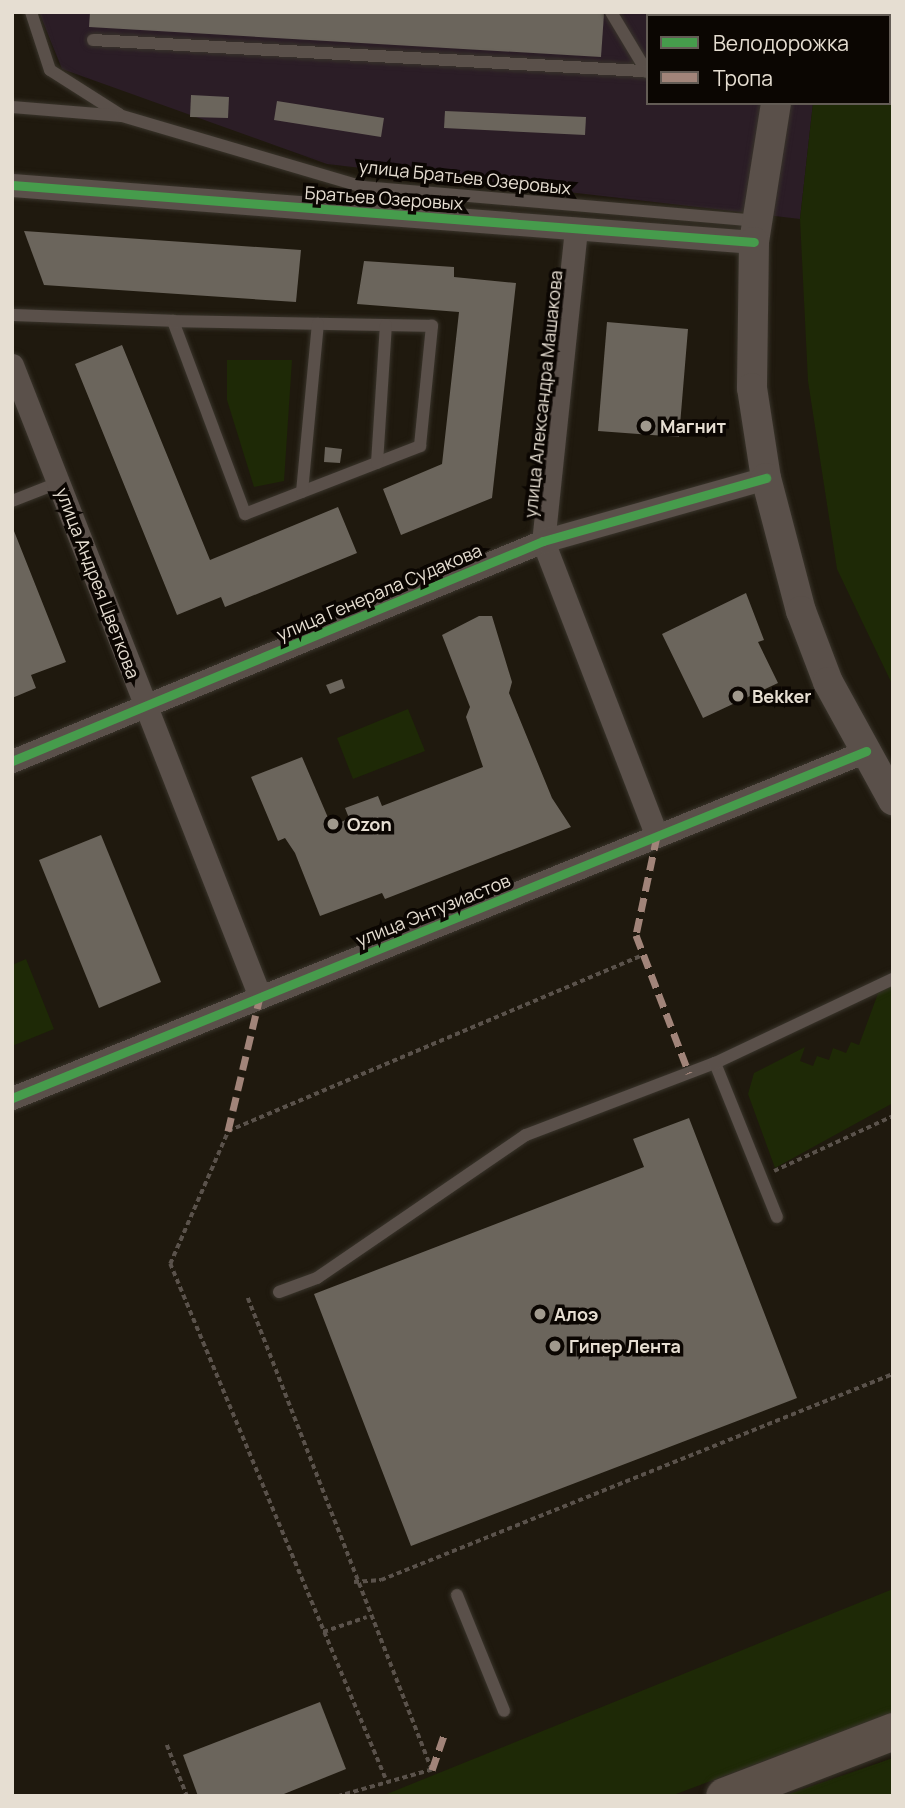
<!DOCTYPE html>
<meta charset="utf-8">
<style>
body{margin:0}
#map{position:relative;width:905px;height:1808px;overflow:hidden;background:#1f190e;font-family:Manrope,sans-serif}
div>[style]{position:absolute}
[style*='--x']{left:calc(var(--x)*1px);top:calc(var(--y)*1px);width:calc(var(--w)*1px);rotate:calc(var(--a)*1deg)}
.industrial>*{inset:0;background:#2b1d26}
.green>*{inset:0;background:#1e2906}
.building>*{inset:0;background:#6b655c}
.path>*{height:3.5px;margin-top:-1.75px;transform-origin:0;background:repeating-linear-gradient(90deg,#5a524b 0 5px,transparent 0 8.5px)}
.roads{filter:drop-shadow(0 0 2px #39342b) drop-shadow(0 0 2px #39342b)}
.service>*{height:12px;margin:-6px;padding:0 6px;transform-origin:6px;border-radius:6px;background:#5a504a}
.minor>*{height:23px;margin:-11.5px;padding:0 11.5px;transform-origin:11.5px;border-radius:11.5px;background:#5a504a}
.tertiary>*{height:30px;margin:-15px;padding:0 15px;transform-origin:15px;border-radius:15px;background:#5a504a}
.primary>*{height:37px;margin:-18.5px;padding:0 18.5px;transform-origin:18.5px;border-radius:18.5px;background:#5b5048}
.quiet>*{height:7px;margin-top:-3.5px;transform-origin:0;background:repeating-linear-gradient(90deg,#a18479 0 14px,transparent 0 21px)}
.cycleway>*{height:9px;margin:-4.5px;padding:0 4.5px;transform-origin:4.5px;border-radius:4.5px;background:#469c4c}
.dots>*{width:19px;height:19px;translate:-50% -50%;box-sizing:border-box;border:4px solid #0b0602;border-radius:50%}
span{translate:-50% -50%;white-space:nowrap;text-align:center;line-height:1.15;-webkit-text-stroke:7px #0b0602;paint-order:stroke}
.street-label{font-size:18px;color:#e6ded2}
.poi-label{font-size:18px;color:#e6ded2;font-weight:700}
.left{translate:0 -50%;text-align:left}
.frame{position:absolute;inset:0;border:14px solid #e6ded2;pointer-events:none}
.legend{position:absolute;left:646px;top:14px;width:245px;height:91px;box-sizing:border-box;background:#0b0602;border:2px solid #635c55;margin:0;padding:9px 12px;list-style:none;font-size:21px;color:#e6ded2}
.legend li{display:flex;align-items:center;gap:14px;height:35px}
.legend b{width:35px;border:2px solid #635c55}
</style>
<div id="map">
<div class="industrial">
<i style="clip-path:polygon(39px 12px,822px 12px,648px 16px,648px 103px,813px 103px,800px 219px,327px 164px,62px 69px)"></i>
</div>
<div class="green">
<i style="clip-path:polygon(822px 12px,893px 12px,893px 686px,837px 569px,808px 381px,800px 219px,813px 103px,889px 103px,889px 16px)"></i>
<i style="clip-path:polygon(227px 360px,292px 360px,284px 481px,254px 487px,227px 400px)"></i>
<i style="clip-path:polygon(408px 709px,425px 751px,353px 779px,337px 738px)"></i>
<i style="clip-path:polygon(26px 959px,54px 1029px,12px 1046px,12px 965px)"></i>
<i style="clip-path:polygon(893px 983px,893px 1103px,775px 1168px,748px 1094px,754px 1073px,805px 1047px,800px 1061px,813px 1066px,817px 1056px,829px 1060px,833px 1048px,846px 1053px,851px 1042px,859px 1045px,880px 988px)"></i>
<i style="clip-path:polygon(893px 1589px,893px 1712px,671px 1796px,382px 1796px)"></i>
<i style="clip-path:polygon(893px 1758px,893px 1796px,783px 1796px)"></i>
</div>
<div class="building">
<i style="clip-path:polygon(90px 12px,580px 12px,604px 14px,601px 57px,89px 27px)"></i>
<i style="clip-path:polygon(191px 95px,229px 97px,228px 118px,190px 117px)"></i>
<i style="clip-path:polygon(277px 101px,384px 118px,381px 137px,274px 120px)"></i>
<i style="clip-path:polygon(445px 111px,586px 117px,585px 135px,444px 128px)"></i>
<i style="clip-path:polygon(24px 231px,301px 250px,296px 302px,44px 285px)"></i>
<i style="clip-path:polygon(364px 261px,454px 267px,454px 277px,516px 283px,492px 498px,401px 535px,383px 489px,442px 464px,459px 312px,357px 304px)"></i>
<i style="clip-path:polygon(607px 322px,688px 329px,679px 437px,598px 431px)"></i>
<i style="clip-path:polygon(122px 345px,210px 560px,338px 507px,357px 553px,225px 607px,221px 597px,177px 615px,75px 364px)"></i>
<i style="clip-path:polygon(325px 447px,342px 449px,340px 463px,324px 462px)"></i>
<i style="clip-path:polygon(12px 526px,66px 662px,31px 675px,36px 688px,12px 698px)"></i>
<i style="clip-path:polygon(746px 593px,764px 640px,758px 642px,778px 683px,703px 718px,662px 634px)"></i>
<i style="clip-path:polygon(479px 616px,492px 616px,512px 682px,509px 693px,552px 798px,571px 827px,385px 899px,382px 893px,320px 916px,295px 853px,285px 838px,278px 841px,251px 777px,302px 757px,332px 827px,349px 818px,345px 808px,378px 796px,382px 806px,483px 767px,466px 717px,470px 707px,442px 635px)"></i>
<i style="clip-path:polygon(342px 679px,345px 688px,330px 694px,326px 685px)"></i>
<i style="clip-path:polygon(101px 835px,161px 982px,99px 1008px,39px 860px)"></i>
<i style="clip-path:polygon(689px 1118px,797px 1398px,411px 1546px,314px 1294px,644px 1167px,633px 1139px)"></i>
<i style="clip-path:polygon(320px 1702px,346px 1769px,279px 1796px,198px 1796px,183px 1755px)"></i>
</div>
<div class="path">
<i style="--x:774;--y:1171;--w:131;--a:-24.8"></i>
<i style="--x:248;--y:1298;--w:507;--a:68.7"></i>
<i style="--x:432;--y:1770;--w:96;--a:164.2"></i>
<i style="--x:354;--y:1582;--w:27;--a:-4"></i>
<i style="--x:381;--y:1580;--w:552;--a:-21.92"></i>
<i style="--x:323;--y:1632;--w:46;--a:-18.8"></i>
<i style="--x:167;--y:1745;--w:55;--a:68.6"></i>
<i style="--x:385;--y:1778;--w:557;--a:-112.7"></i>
<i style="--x:170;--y:1264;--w:145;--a:-66.4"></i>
<i style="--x:228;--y:1131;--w:449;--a:-23"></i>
</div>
<div class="roads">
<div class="service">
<i style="--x:31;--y:12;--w:61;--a:71.9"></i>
<i style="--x:50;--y:70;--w:82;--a:32.5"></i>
<i style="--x:611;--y:12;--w:70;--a:59"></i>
<i style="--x:93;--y:40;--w:551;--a:3.23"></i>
<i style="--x:12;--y:107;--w:110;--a:4.7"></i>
<i style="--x:122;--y:116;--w:251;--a:16.4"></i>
<i style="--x:363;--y:187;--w:394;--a:4.9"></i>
<i style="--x:12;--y:315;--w:161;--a:2.1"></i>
<i style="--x:173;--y:321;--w:206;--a:69.5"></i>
<i style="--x:245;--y:514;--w:188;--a:-21.2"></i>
<i style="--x:420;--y:446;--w:121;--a:-84.3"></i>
<i style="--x:432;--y:326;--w:259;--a:-178.9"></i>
<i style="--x:377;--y:463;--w:138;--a:-86.3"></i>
<i style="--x:302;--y:492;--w:169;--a:-84.6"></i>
<i style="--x:12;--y:501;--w:49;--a:-21.4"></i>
<i style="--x:715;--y:1063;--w:166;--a:68.1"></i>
<i style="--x:279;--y:1292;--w:40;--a:-20.2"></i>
<i style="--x:317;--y:1278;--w:253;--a:-34.4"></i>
<i style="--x:526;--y:1135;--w:202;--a:-20.9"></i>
<i style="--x:715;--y:1063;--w:197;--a:-25.3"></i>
<i style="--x:457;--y:1595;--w:125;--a:67.9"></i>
</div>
<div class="minor">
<i style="--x:12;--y:185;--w:744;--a:4.39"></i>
<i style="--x:576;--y:229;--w:314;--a:96"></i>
<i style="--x:543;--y:541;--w:316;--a:68.9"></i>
<i style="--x:12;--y:365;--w:679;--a:68.57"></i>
<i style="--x:12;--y:761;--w:575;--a:-22.5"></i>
<i style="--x:543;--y:541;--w:232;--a:-15.8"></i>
<i style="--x:12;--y:1098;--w:922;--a:-22.11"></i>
</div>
<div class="tertiary">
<i style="--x:787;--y:16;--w:4;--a:-76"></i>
<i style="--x:776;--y:103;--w:141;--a:99"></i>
<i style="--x:754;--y:242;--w:146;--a:90.8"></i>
<i style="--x:752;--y:388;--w:91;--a:81.2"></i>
<i style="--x:766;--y:478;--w:138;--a:75.3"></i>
<i style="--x:801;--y:611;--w:76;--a:69.2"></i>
<i style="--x:828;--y:682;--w:135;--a:61.2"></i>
</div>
<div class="primary">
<i style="--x:724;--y:1796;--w:181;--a:-21"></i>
</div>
</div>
<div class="quiet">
<i style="--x:657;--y:836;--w:101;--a:102"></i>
<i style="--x:636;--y:935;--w:148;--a:69"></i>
<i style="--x:228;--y:1131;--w:138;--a:-76.6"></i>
<i style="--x:432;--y:1770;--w:37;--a:-71"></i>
</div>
<div class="cycleway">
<i style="--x:12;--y:185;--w:744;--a:4.39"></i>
<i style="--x:12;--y:761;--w:575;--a:-22.5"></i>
<i style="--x:543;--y:541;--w:232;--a:-15.8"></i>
<i style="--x:12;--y:1098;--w:922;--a:-22.11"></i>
</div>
<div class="dots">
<i style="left:646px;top:426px;background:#a0998d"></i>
<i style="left:738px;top:696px;background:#a0998d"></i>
<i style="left:333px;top:824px;background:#a0998d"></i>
<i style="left:540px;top:1314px;background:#a0998d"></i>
<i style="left:555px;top:1346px;background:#a0998d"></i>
</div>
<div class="street-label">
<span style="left:465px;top:177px;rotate:6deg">улица Братьев Озеровых</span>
<span style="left:384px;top:198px;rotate:4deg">Братьев Озеровых</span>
<span style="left:543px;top:394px;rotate:-84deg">улица Александра Машакова</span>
<span style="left:98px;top:583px;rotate:69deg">улица Андрея Цветкова</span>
<span style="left:379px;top:592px;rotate:-23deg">улица Генерала Судакова</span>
<span style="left:433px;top:910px;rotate:-22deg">улица Энтузиастов</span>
</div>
<div class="poi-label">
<span class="left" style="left:660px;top:426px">Магнит</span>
<span class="left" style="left:752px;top:696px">Bekker</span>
<span class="left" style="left:347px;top:824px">Ozon</span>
<span class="left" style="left:554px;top:1314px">Алоэ</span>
<span class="left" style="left:569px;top:1346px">Гипер Лента</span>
</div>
<div class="frame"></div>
<ul class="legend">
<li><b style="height:9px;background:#469c4c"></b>Велодорожка</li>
<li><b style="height:9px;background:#a18479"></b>Тропа</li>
</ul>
</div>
